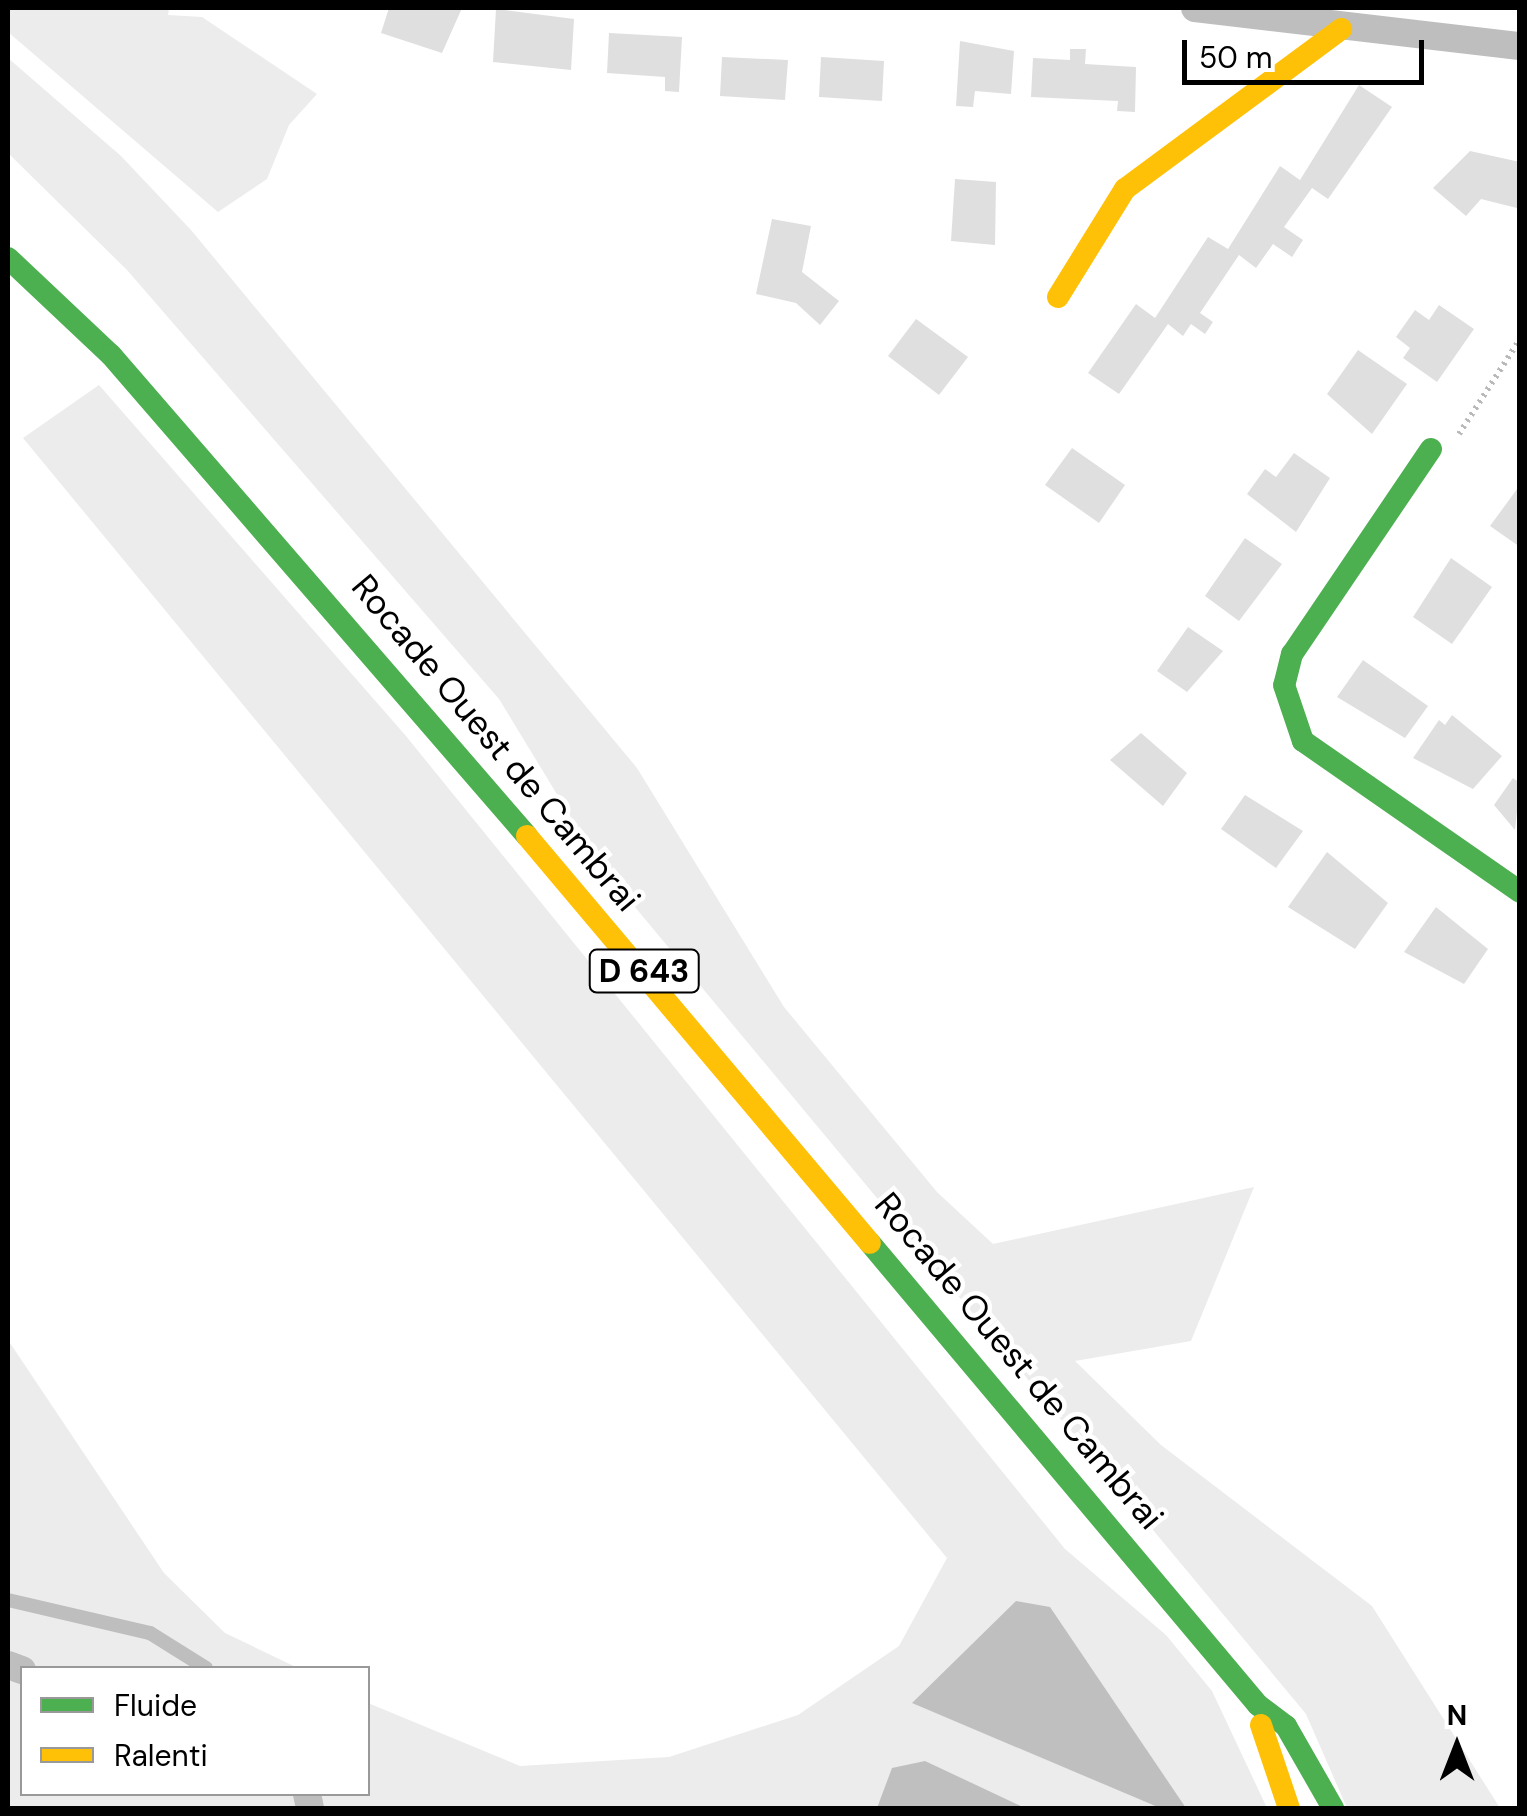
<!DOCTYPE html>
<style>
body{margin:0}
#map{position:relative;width:1527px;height:1816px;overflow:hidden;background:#fff;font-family:"DM Sans",sans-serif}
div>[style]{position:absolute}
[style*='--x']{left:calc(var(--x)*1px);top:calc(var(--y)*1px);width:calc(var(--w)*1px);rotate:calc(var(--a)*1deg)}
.green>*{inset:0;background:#ececec}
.water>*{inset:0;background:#bfbfbf}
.building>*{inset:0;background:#dfdfdf}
.path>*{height:6px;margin-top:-3px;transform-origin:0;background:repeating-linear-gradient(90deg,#b9b9b9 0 2.5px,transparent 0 7.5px)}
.lane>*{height:14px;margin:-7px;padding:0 7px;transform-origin:7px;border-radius:7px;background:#bebebe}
.street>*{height:28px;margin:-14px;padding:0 14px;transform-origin:14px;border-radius:14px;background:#bebebe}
.fast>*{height:22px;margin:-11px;padding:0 11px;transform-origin:11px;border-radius:11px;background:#4caf50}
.slow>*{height:22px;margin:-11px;padding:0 11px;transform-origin:11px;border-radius:11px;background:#ffc107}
span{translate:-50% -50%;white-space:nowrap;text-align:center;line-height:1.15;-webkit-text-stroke:9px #fff;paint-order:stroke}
.shield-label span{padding:2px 8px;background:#fff;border:2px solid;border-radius:8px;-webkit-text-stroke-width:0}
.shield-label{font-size:32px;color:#000;font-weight:700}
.street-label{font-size:35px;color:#000}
.frame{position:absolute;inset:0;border:10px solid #000;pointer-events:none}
.legend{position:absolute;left:20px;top:1666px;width:350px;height:130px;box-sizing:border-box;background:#fff;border:2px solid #999;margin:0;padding:12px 18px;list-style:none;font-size:30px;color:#000}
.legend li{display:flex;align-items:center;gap:20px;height:50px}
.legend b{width:50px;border:2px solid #999}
.north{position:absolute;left:1407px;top:1696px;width:100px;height:100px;-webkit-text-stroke:8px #fff;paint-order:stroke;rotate:0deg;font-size:28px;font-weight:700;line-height:40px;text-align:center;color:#000}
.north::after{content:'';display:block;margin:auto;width:35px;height:45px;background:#000;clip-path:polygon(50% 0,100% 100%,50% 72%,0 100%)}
.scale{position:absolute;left:1182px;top:40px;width:242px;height:45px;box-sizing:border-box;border:5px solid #000;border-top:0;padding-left:12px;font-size:30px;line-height:35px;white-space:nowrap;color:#000;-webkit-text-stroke:8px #fff;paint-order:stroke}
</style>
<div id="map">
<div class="green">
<i style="clip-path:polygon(8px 8px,169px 8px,168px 15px,202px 17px,317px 94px,289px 125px,267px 179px,218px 212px,8px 32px)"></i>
<i style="clip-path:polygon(8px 58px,121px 156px,191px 230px,637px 768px,784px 1007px,937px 1192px,993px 1244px,1254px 1187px,1191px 1341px,1075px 1361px,1161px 1445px,1372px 1606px,1500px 1808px,1347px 1808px,1306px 1714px,600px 865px,499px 699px,127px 270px,8px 153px)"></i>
<i style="clip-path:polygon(99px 385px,406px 736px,1065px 1549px,1166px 1635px,1212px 1691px,1267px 1808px,1186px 1808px,1050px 1608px,913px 1703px,1160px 1808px,8px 1808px,8px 1340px,164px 1573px,225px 1633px,298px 1668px,22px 1668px,22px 1794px,368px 1794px,368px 1703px,520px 1766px,669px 1757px,798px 1715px,899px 1646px,947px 1558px,23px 438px)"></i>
</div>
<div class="water">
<i style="clip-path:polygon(1016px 1601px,1050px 1607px,1186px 1808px,1160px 1808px,912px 1703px)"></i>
<i style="clip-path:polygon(925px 1761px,1025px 1808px,877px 1808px,892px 1768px)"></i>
</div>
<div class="building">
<i style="clip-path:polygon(389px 8px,462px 8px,442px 53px,381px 33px)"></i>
<i style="clip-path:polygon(496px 9px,574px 19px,571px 70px,493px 62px)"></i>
<i style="clip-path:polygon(609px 33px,682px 37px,679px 92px,665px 91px,665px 77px,607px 73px)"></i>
<i style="clip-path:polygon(960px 41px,1014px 51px,1011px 94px,975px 91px,973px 107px,956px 106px)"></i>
<i style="clip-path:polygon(1070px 49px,1086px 49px,1085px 64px,1136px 67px,1135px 112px,1117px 111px,1118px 101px,1031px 97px,1033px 58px,1070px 60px)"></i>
<i style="clip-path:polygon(722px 57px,788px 60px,785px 100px,720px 96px)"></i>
<i style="clip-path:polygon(821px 57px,884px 61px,882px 101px,819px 97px)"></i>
<i style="clip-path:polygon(1359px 85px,1392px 107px,1328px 199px,1312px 188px,1284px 227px,1303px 240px,1292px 257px,1273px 244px,1256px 268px,1239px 255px,1200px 313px,1213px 322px,1205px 334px,1191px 324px,1183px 336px,1168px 324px,1119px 394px,1088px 373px,1136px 304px,1155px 318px,1208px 237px,1228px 249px,1280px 166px,1300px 180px)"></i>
<i style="clip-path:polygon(1470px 151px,1520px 162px,1517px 208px,1481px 199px,1466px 216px,1433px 188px)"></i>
<i style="clip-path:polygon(955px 179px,996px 182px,995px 245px,951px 241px)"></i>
<i style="clip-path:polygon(772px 219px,811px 226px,802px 272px,839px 301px,820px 325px,796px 303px,756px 294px)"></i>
<i style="clip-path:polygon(1439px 305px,1474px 329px,1437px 382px,1403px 358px,1410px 348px,1396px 337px,1415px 310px,1429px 320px)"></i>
<i style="clip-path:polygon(916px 319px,968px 357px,939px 395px,888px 356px)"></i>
<i style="clip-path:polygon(1358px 350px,1407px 384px,1372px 434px,1327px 394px)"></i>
<i style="clip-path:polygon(1072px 448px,1125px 485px,1099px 523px,1045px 485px)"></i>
<i style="clip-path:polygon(1294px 453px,1330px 478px,1296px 532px,1247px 494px,1265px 469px,1276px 477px)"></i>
<i style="clip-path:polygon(1520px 485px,1520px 547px,1490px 526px)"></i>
<i style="clip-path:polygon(1245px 538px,1282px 564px,1239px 621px,1205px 596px)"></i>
<i style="clip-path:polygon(1451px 558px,1492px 587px,1452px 644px,1413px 617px)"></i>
<i style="clip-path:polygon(1188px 627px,1223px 651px,1187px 692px,1157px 671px)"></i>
<i style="clip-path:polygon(1363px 660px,1428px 706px,1405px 738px,1337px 697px)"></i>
<i style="clip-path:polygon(1452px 715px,1502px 756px,1473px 789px,1413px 758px,1439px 720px,1445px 725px)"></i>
<i style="clip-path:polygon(1141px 733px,1187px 773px,1163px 806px,1110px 760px)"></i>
<i style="clip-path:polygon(1513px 778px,1520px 783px,1515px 830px,1494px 805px)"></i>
<i style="clip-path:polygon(1245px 795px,1303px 831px,1276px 868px,1221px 829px)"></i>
<i style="clip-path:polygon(1327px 852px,1388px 903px,1355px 949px,1288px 907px)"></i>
<i style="clip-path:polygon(1436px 907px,1488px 949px,1464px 984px,1404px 952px)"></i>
</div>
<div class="path">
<i style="--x:1459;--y:434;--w:113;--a:-57.3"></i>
</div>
<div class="lane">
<i style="--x:8;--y:1600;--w:146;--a:13.1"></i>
<i style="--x:150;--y:1633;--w:66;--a:32"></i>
</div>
<div class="street">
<i style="--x:1195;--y:8;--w:327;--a:6.7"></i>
<i style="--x:8;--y:1665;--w:15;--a:20"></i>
<i style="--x:307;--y:1794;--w:14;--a:78"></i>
</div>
<div class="fast">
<i style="--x:8;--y:258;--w:141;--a:43.3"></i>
<i style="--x:111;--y:355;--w:636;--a:49.14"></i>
<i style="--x:1431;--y:449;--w:248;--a:124.1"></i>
<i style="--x:1292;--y:654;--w:32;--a:104"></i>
<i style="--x:1284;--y:685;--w:59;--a:71.3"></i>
<i style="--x:1303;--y:741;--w:264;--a:34.8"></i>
<i style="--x:870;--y:1243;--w:603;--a:49.98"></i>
<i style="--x:1258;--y:1705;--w:35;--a:37"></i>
<i style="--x:1286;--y:1726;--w:95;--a:60.2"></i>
</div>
<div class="slow">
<i style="--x:1058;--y:297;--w:127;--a:-58.2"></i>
<i style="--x:1125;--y:189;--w:269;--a:-36.5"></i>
<i style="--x:527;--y:836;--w:532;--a:49.88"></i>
<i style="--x:1261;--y:1725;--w:88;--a:71.4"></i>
</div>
<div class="shield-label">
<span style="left:644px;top:971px">D 643</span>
</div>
<div class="street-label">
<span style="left:496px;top:743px;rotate:50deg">Rocade Ouest de Cambrai</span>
<span style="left:1019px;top:1361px;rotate:50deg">Rocade Ouest de Cambrai</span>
</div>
<div class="frame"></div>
<ul class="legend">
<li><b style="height:12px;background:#4caf50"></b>Fluide</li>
<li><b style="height:12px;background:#ffc107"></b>Ralenti</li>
</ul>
<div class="north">N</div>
<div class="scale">50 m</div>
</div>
